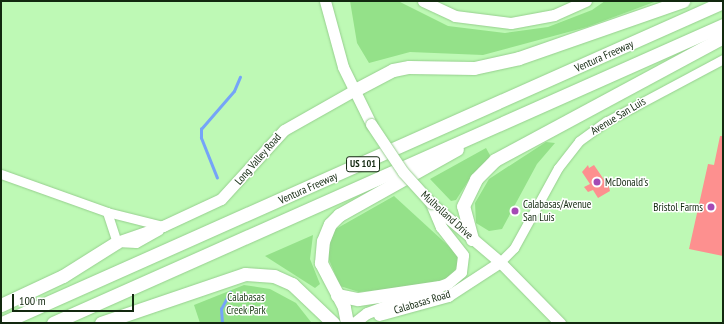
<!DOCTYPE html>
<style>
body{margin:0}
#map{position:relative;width:724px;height:324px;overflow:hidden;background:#bef9b5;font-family:"PT Sans Narrow",sans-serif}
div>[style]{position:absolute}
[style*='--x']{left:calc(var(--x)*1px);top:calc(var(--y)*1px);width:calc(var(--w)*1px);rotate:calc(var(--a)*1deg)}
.green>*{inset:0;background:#94e189}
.stream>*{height:2.5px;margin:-1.25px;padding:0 1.25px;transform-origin:1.25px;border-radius:1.25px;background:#75a4f8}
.building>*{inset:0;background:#fd908f}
.roads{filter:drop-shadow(0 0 1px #96cf8e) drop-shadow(0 0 1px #96cf8e)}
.minor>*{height:9px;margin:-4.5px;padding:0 4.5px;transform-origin:4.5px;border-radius:4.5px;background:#fff}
.major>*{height:11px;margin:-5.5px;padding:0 5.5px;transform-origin:5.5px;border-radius:5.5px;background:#fff}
.highway>*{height:13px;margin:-6.5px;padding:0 6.5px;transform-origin:6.5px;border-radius:6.5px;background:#fff}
.bridges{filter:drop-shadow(0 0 1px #96cf8e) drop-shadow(0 0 1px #96cf8e)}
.major-bridge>*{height:11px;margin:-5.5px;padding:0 5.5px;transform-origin:5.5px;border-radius:5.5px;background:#fff}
.dots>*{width:11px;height:11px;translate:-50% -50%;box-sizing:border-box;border:2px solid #fff;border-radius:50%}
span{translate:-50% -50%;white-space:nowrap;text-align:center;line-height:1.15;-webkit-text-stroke:3px #fff;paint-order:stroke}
.shield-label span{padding:1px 3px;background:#fff;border:1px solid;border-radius:3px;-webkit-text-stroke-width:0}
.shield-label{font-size:10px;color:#12280f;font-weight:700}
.street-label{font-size:11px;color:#12280f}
.poi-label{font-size:11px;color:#12280f}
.left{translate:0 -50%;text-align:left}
.right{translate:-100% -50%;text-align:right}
.park-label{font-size:11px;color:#193c14}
.frame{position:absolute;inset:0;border:2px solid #12280f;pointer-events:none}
.scale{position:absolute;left:12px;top:294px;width:122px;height:18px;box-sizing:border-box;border:2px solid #12280f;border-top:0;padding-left:5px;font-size:12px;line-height:14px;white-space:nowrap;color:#12280f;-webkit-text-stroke:3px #fff;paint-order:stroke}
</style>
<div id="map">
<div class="green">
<i style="clip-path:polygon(350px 1px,398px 1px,448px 26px,505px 33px,548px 27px,592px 10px,605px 1px,657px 1px,587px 27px,483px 55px,410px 52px,369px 63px,357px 43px)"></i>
<i style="clip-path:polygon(546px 142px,555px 143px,537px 164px,502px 229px,489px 231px,476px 223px,475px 203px,489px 179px)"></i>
<i style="clip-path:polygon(486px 148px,491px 157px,472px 175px,456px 200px,451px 201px,430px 179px)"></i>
<i style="clip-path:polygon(394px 196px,453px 250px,460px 261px,450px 279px,423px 286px,359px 292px,340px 286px,327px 255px,334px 230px)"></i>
<i style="clip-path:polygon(313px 235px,310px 259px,320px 284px,315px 288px,265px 256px)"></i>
<i style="clip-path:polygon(244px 285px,270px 289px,296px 303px,311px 322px,200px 323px,194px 305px)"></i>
</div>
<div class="stream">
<i style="--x:217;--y:178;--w:43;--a:-111.8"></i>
<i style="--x:201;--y:138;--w:9;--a:-90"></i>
<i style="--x:201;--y:129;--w:50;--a:-49"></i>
<i style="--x:234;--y:91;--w:15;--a:-67"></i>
<i style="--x:222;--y:323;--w:14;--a:-94"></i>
<i style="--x:221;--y:309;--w:19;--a:-62"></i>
</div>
<div class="building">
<i style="clip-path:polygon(720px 136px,723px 136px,723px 256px,689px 249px,708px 164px,714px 165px)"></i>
<i style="clip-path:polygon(588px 165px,589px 168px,594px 165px,609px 187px,610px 191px,598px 198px,593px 190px,588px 192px,584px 187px,590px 184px,582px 172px)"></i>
</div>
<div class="roads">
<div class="minor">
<i style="--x:1;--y:174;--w:113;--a:19.7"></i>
<i style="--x:107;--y:212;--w:58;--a:14"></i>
<i style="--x:107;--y:212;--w:32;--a:72"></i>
<i style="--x:117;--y:242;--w:19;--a:3"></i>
<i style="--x:136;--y:243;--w:26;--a:-29"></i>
<i style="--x:500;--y:262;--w:20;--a:-45"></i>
<i style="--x:514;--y:248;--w:91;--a:-61.2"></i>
<i style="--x:558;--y:168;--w:34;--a:-52"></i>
<i style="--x:579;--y:141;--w:34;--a:-36"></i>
<i style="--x:607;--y:121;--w:132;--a:-28.1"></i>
</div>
<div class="major">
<i style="--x:325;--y:1;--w:68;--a:74.7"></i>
<i style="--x:343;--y:67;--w:64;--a:63.8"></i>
<i style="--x:423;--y:1;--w:35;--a:25"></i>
<i style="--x:455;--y:16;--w:56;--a:7.1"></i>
<i style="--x:511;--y:23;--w:44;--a:-10.5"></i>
<i style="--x:554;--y:15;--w:35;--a:-24"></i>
<i style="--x:433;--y:205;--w:88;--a:40.4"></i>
<i style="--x:500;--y:262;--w:86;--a:45.5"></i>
<i style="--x:117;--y:242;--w:49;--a:-19.2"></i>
<i style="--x:163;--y:226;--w:64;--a:-25"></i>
<i style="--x:221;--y:199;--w:93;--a:-47.6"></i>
<i style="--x:284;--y:130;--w:79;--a:-29.5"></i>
<i style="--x:379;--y:315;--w:72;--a:-15.4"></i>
<i style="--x:448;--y:296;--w:62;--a:-33.2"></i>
<i style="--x:354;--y:323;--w:16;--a:-38"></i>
<i style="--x:367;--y:313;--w:86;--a:-20.3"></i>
<i style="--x:448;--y:283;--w:17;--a:-40"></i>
<i style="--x:461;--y:272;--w:17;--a:-83"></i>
<i style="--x:463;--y:255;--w:36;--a:-128"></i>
<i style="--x:441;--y:227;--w:26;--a:-113"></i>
</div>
<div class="highway">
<i style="--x:353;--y:91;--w:45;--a:-27.7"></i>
<i style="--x:393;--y:70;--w:16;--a:-11"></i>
<i style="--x:409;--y:67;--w:65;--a:0.9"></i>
<i style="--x:474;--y:68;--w:46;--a:-12.5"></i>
<i style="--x:519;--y:58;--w:174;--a:-19.2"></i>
<i style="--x:472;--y:239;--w:34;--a:-105"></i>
<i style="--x:463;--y:206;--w:30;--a:-64"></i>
<i style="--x:476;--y:179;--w:27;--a:-45"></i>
<i style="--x:495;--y:160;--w:259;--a:-28.3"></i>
<i style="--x:337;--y:295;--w:21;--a:11"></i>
<i style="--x:358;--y:299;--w:81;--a:-8.5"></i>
<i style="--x:1;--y:305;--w:68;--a:-25.1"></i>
<i style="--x:63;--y:276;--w:64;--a:-32.2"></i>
<i style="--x:2;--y:323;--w:789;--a:-24"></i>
<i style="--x:53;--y:323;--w:733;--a:-23.98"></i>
<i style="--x:101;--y:323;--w:152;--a:-18.8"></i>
<i style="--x:245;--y:274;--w:29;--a:4"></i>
<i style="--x:274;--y:276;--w:20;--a:24"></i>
<i style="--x:292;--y:284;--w:57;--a:43.6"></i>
<i style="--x:347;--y:323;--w:16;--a:-101"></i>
<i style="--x:344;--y:307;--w:50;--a:-117.6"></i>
<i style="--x:321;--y:263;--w:22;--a:-85"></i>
<i style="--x:323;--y:241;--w:18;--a:-68"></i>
<i style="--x:330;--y:224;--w:13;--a:-45"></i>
<i style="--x:339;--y:215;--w:135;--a:-29.2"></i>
</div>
</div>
<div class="bridges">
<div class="major-bridge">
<i style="--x:371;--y:124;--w:58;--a:56.3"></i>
<i style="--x:403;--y:172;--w:42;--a:47.9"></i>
</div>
</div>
<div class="dots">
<i style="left:597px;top:182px;background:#a54ab5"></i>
<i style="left:711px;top:207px;background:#a54ab5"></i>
<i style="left:515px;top:211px;background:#a54ab5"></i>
</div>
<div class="shield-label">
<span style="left:363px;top:164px">US 101</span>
</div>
<div class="street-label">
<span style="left:604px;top:56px;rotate:-24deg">Ventura Freeway</span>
<span style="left:618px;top:116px;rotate:-31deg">Avenue San Luis</span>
<span style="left:258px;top:159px;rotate:-49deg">Long Valley Road</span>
<span style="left:308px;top:188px;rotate:-24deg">Ventura Freeway</span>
<span style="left:447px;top:215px;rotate:42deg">Mulholland Drive</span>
<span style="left:422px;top:302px;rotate:-17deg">Calabasas Road</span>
</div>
<div class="poi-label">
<span class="left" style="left:605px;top:182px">McDonald's</span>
<span class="left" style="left:523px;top:211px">Calabasas/Avenue<br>San Luis</span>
<span class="right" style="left:703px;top:207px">Bristol Farms</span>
</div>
<div class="park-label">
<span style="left:246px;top:304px">Calabasas<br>Creek Park</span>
</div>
<div class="frame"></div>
<div class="scale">100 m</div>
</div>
